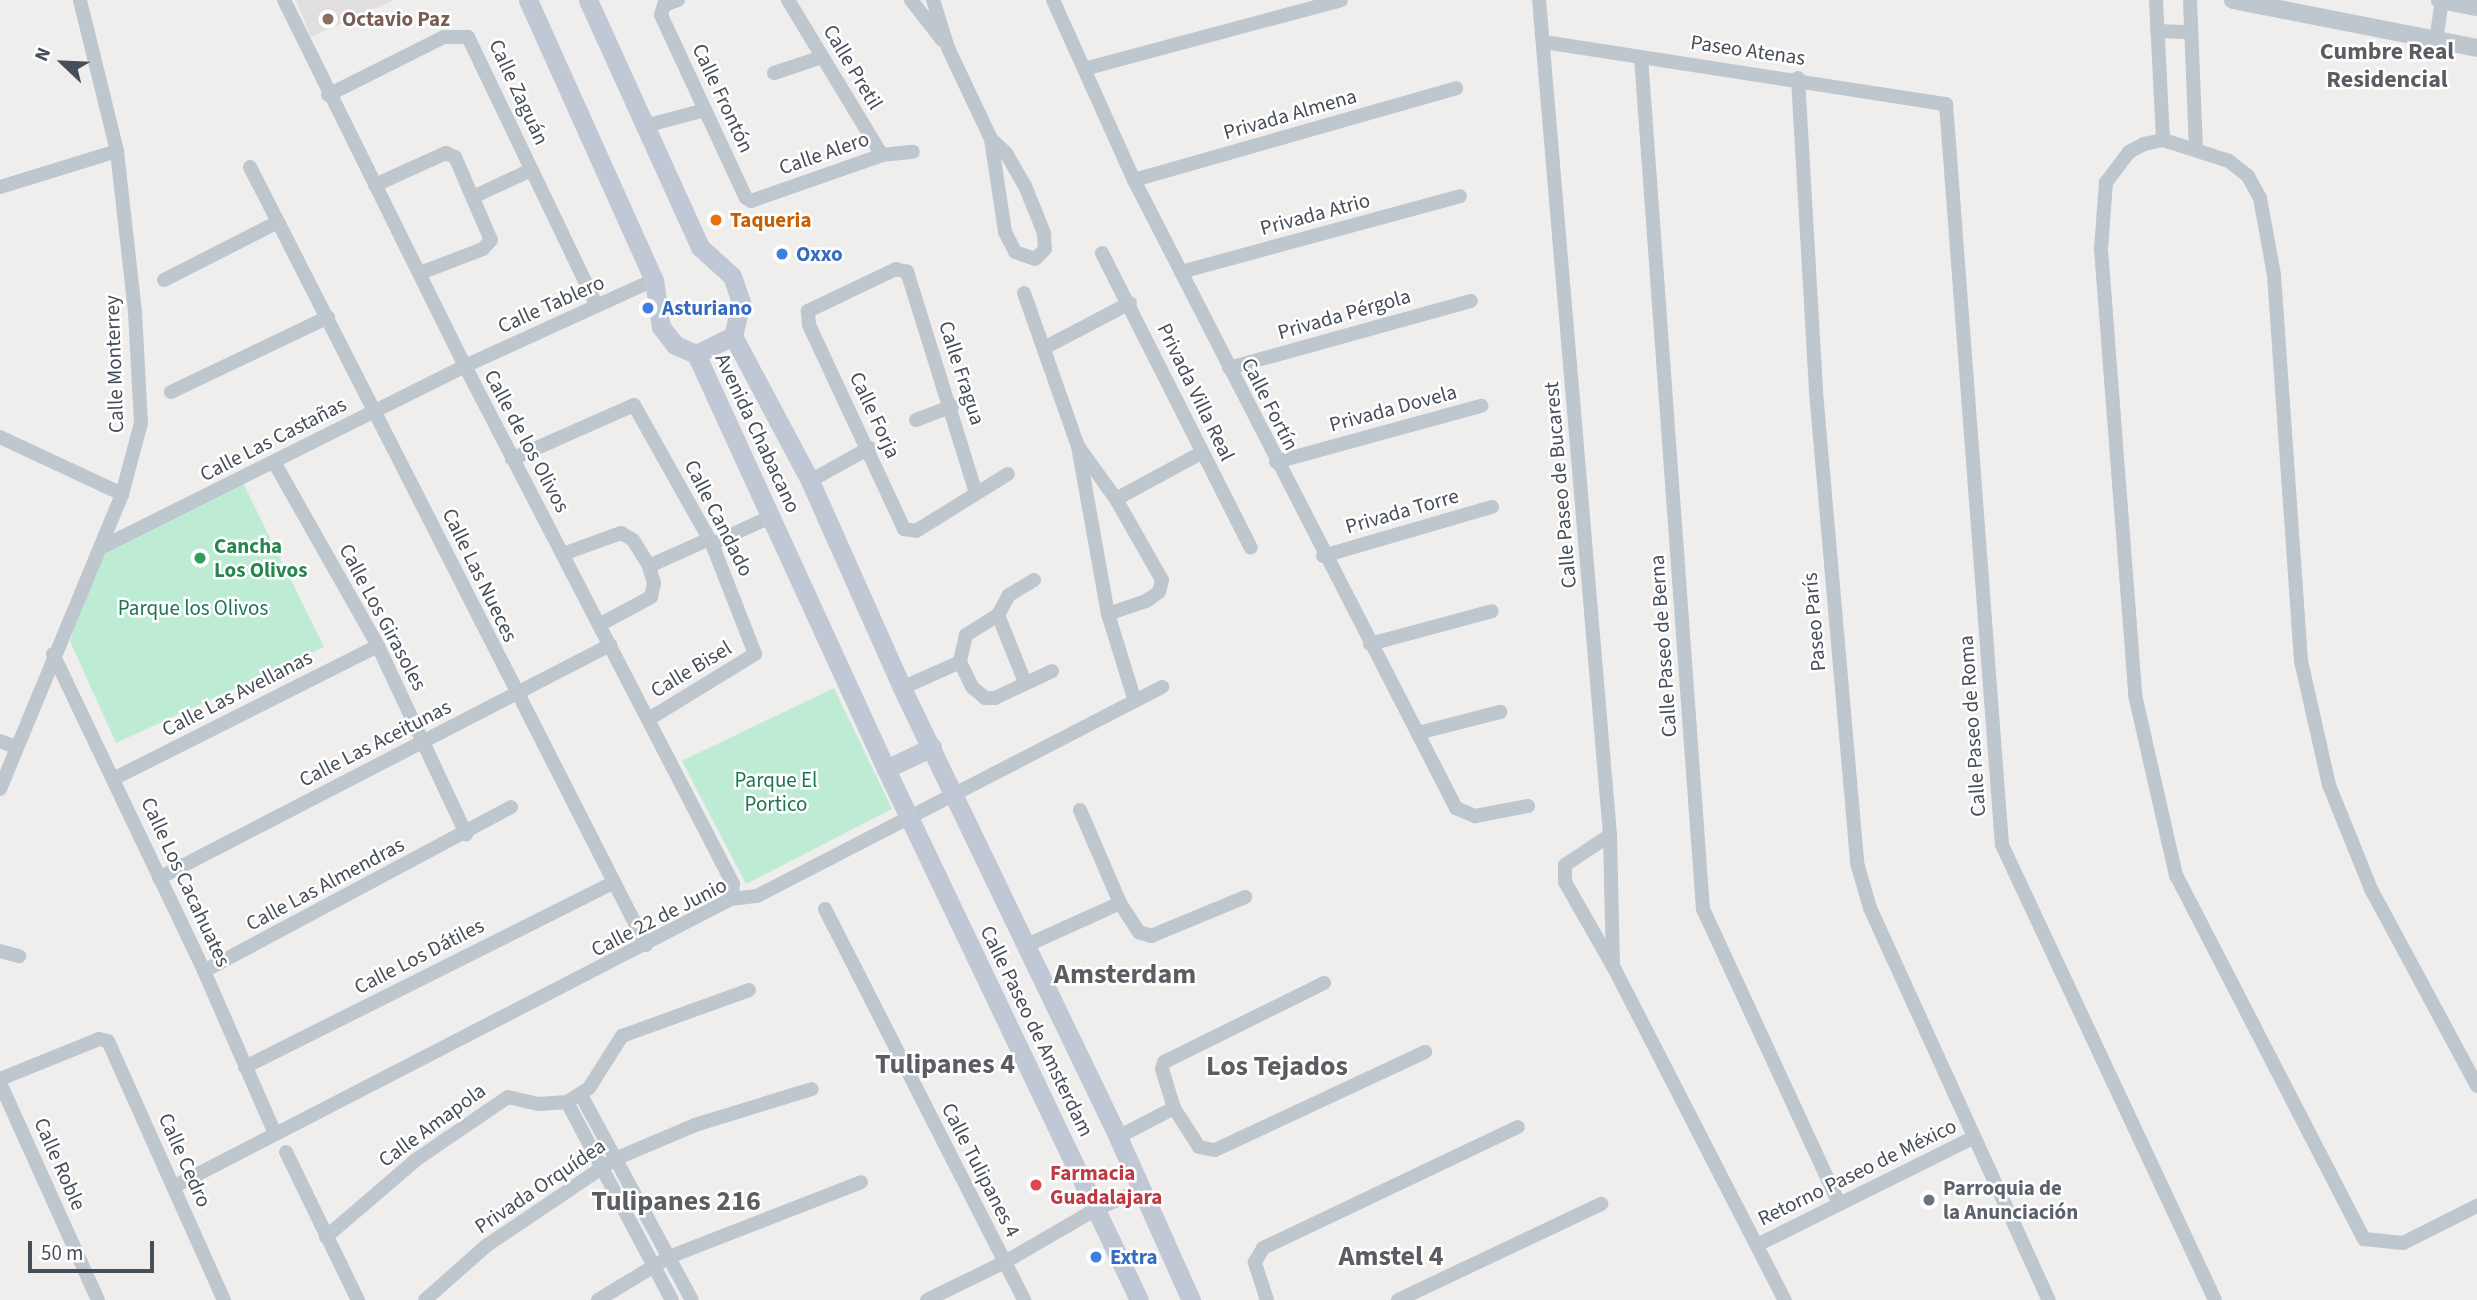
<!DOCTYPE html>
<meta charset="utf-8">
<style>
body{margin:0}
#map{position:relative;width:2477px;height:1300px;overflow:hidden;background:#f0eded;font-family:"Source Sans 3",sans-serif}
div>[style]{position:absolute}
[style*='--x']{left:calc(var(--x)*1px);top:calc(var(--y)*1px);width:calc(var(--w)*1px);rotate:calc(var(--a)*1deg)}
.education>*{inset:0;background:#e0dede}
.green>*{inset:0;background:#bdebd4}
.minor>*{height:14px;margin:-7px;padding:0 7px;transform-origin:7px;border-radius:7px;background:#bec6ce}
.tertiary>*{height:18px;margin:-9px;padding:0 9px;transform-origin:9px;border-radius:9px;background:#bec6ce}
.secondary>*{height:19px;margin:-9.5px;padding:0 9.5px;transform-origin:9.5px;border-radius:9.5px;background:#c0c8d5}
.dots>*{width:19px;height:19px;translate:-50% -50%;box-sizing:border-box;border:4px solid #fff;border-radius:50%}
span{translate:-50% -50%;white-space:nowrap;text-align:center;line-height:1.15;-webkit-text-stroke:5px #fff;paint-order:stroke}
.education-label{font-size:21px;color:#785e54;font-weight:700}
.left{translate:0 -50%;text-align:left}
.street-label{font-size:21px;color:#464e59}
.food-label{font-size:21px;color:#c56008;font-weight:700}
.shop-label{font-size:21px;color:#366cbe;font-weight:700}
.leisure-label{font-size:21px;color:#27864d;font-weight:700}
.park-label{font-size:21px;color:#1c7553}
.health-label{font-size:21px;color:#be3a42;font-weight:700}
.worship-label{font-size:21px;color:#5b616d;font-weight:700}
.quarter-label{font-size:24px;color:#5a5d61;font-weight:700}
.district-label{font-size:28px;color:#5a5d61;font-weight:700}
.north{position:absolute;left:28px;top:28px;width:70px;height:70px;-webkit-text-stroke:5px #fff;paint-order:stroke;rotate:293deg;font-size:19px;font-weight:700;line-height:28px;text-align:center;color:#464e59}
.north::after{content:'';display:block;margin:auto;width:24px;height:32px;background:#464e59;clip-path:polygon(50% 0,100% 100%,50% 72%,0 100%)}
.scale{position:absolute;left:28px;top:1241px;width:126px;height:32px;box-sizing:border-box;border:4px solid #464e59;border-top:0;padding-left:9px;font-size:21px;line-height:24px;white-space:nowrap;color:#464e59;-webkit-text-stroke:5px #fff;paint-order:stroke}
</style>
<div id="map">
<div class="education">
<i style="clip-path:polygon(296px 0,394px 0,311px 37px)"></i>
</div>
<div class="green">
<i style="clip-path:polygon(242px 481px,324px 647px,116px 743px,70px 641px,86px 591px,106px 552px)"></i>
<i style="clip-path:polygon(834px 688px,892px 809px,746px 884px,682px 761px)"></i>
</div>
<div class="minor">
<i style="--x:284;--y:0;--w:408;--a:63.7"></i>
<i style="--x:465;--y:366;--w:583;--a:62.64"></i>
<i style="--x:733;--y:884;--w:15;--a:98"></i>
<i style="--x:678;--y:0;--w:15;--a:160"></i>
<i style="--x:664;--y:5;--w:10;--a:107"></i>
<i style="--x:661;--y:15;--w:202;--a:65.1"></i>
<i style="--x:746;--y:198;--w:6;--a:31"></i>
<i style="--x:751;--y:201;--w:139;--a:-19.3"></i>
<i style="--x:882;--y:155;--w:31;--a:-6"></i>
<i style="--x:788;--y:0;--w:181;--a:58.8"></i>
<i style="--x:911;--y:0;--w:51;--a:52.2"></i>
<i style="--x:933;--y:0;--w:50;--a:72.6"></i>
<i style="--x:948;--y:48;--w:101;--a:64.7"></i>
<i style="--x:991;--y:139;--w:94;--a:81.4"></i>
<i style="--x:1005;--y:232;--w:22;--a:63"></i>
<i style="--x:1015;--y:252;--w:21;--a:19"></i>
<i style="--x:1035;--y:259;--w:14;--a:-45"></i>
<i style="--x:1045;--y:249;--w:16;--a:-94"></i>
<i style="--x:1044;--y:233;--w:51;--a:-112"></i>
<i style="--x:1025;--y:186;--w:38;--a:-120"></i>
<i style="--x:1006;--y:153;--w:21;--a:-137"></i>
<i style="--x:1053;--y:0;--w:197;--a:65.8"></i>
<i style="--x:1134;--y:180;--w:706;--a:62.85"></i>
<i style="--x:1456;--y:808;--w:21;--a:23"></i>
<i style="--x:1475;--y:816;--w:54;--a:-10.7"></i>
<i style="--x:1539;--y:0;--w:838;--a:85.14"></i>
<i style="--x:1610;--y:835;--w:131;--a:88.7"></i>
<i style="--x:2156;--y:0;--w:140;--a:87.1"></i>
<i style="--x:2190;--y:0;--w:148;--a:87.7"></i>
<i style="--x:2157;--y:31;--w:34;--a:2"></i>
<i style="--x:2436;--y:41;--w:41;--a:-81.7"></i>
<i style="--x:1544;--y:42;--w:407;--a:8.8"></i>
<i style="--x:1946;--y:104;--w:743;--a:85.68"></i>
<i style="--x:2002;--y:845;--w:502;--a:64.91"></i>
<i style="--x:1641;--y:57;--w:854;--a:85.84"></i>
<i style="--x:1703;--y:909;--w:325;--a:65.2"></i>
<i style="--x:1084;--y:69;--w:266;--a:-15"></i>
<i style="--x:774;--y:73;--w:51;--a:-18.4"></i>
<i style="--x:1798;--y:78;--w:315;--a:86.7"></i>
<i style="--x:1816;--y:392;--w:473;--a:85"></i>
<i style="--x:1857;--y:863;--w:47;--a:73.9"></i>
<i style="--x:1870;--y:908;--w:431;--a:65.5"></i>
<i style="--x:328;--y:95;--w:130;--a:-26.6"></i>
<i style="--x:444;--y:37;--w:24;--a:0"></i>
<i style="--x:468;--y:37;--w:298;--a:64.4"></i>
<i style="--x:645;--y:126;--w:62;--a:-14.9"></i>
<i style="--x:250;--y:167;--w:873;--a:63.02"></i>
<i style="--x:1134;--y:180;--w:335;--a:-15.9"></i>
<i style="--x:375;--y:185;--w:78;--a:-24.3"></i>
<i style="--x:446;--y:153;--w:10;--a:24"></i>
<i style="--x:455;--y:157;--w:90;--a:66.6"></i>
<i style="--x:491;--y:240;--w:12;--a:132"></i>
<i style="--x:483;--y:249;--w:67;--a:159.1"></i>
<i style="--x:0;--y:187;--w:122;--a:-17.1"></i>
<i style="--x:475;--y:196;--w:62;--a:-24.9"></i>
<i style="--x:1102;--y:253;--w:330;--a:63.2"></i>
<i style="--x:1181;--y:272;--w:289;--a:-15.2"></i>
<i style="--x:164;--y:280;--w:128;--a:-27"></i>
<i style="--x:1024;--y:293;--w:162;--a:70.6"></i>
<i style="--x:1078;--y:446;--w:171;--a:79.9"></i>
<i style="--x:1108;--y:614;--w:91;--a:72.8"></i>
<i style="--x:1044;--y:348;--w:97;--a:-27.6"></i>
<i style="--x:1229;--y:368;--w:251;--a:-15.5"></i>
<i style="--x:171;--y:392;--w:174;--a:-25.5"></i>
<i style="--x:916;--y:420;--w:39;--a:-21"></i>
<i style="--x:0;--y:437;--w:135;--a:25"></i>
<i style="--x:1078;--y:446;--w:65;--a:54.4"></i>
<i style="--x:1116;--y:499;--w:93;--a:60.4"></i>
<i style="--x:1162;--y:580;--w:12;--a:104"></i>
<i style="--x:1159;--y:592;--w:16;--a:145"></i>
<i style="--x:1146;--y:601;--w:40;--a:161.1"></i>
<i style="--x:512;--y:459;--w:133;--a:-23.9"></i>
<i style="--x:634;--y:405;--w:159;--a:60.7"></i>
<i style="--x:712;--y:544;--w:118;--a:68.6"></i>
<i style="--x:755;--y:654;--w:124;--a:148.5"></i>
<i style="--x:274;--y:462;--w:211;--a:60.5"></i>
<i style="--x:378;--y:646;--w:208;--a:64.9"></i>
<i style="--x:1276;--y:462;--w:213;--a:-15.3"></i>
<i style="--x:810;--y:481;--w:68;--a:-29.2"></i>
<i style="--x:976;--y:493;--w:232;--a:-107.3"></i>
<i style="--x:907;--y:272;--w:11;--a:-165"></i>
<i style="--x:896;--y:269;--w:98;--a:154.5"></i>
<i style="--x:808;--y:311;--w:14;--a:86"></i>
<i style="--x:809;--y:325;--w:225;--a:65"></i>
<i style="--x:904;--y:529;--w:12;--a:9"></i>
<i style="--x:916;--y:531;--w:108;--a:-31.8"></i>
<i style="--x:1116;--y:499;--w:97;--a:-28.4"></i>
<i style="--x:712;--y:544;--w:66;--a:-25"></i>
<i style="--x:100;--y:548;--w:408;--a:-26.5"></i>
<i style="--x:465;--y:366;--w:208;--a:-24.5"></i>
<i style="--x:563;--y:554;--w:62;--a:-19.9"></i>
<i style="--x:621;--y:533;--w:14;--a:30"></i>
<i style="--x:633;--y:540;--w:31;--a:58"></i>
<i style="--x:649;--y:566;--w:18;--a:74"></i>
<i style="--x:654;--y:583;--w:14;--a:102"></i>
<i style="--x:651;--y:597;--w:59;--a:151.7"></i>
<i style="--x:1323;--y:556;--w:176;--a:-16.2"></i>
<i style="--x:649;--y:566;--w:64;--a:-24.1"></i>
<i style="--x:1034;--y:580;--w:29;--a:149"></i>
<i style="--x:1009;--y:595;--w:23;--a:119"></i>
<i style="--x:998;--y:615;--w:38;--a:148"></i>
<i style="--x:966;--y:635;--w:28;--a:103"></i>
<i style="--x:960;--y:662;--w:28;--a:64"></i>
<i style="--x:972;--y:687;--w:17;--a:40"></i>
<i style="--x:985;--y:698;--w:10;--a:0"></i>
<i style="--x:995;--y:698;--w:63;--a:-25.3"></i>
<i style="--x:998;--y:615;--w:72;--a:68.1"></i>
<i style="--x:1370;--y:644;--w:126;--a:-15.1"></i>
<i style="--x:53;--y:654;--w:351;--a:64.5"></i>
<i style="--x:204;--y:971;--w:175;--a:66.4"></i>
<i style="--x:902;--y:688;--w:64;--a:-24.1"></i>
<i style="--x:1418;--y:733;--w:85;--a:-14.4"></i>
<i style="--x:0;--y:741;--w:17;--a:21"></i>
<i style="--x:115;--y:778;--w:294;--a:-26.7"></i>
<i style="--x:0;--y:789;--w:319;--a:-67.5"></i>
<i style="--x:122;--y:494;--w:73;--a:-75"></i>
<i style="--x:141;--y:423;--w:111;--a:-93.1"></i>
<i style="--x:135;--y:312;--w:162;--a:-96.4"></i>
<i style="--x:117;--y:151;--w:155;--a:-103.8"></i>
<i style="--x:1080;--y:810;--w:101;--a:66.7"></i>
<i style="--x:1610;--y:835;--w:54;--a:146.3"></i>
<i style="--x:1565;--y:865;--w:17;--a:90"></i>
<i style="--x:1565;--y:882;--w:97;--a:60.3"></i>
<i style="--x:1613;--y:966;--w:376;--a:62.8"></i>
<i style="--x:159;--y:878;--w:508;--a:-27.32"></i>
<i style="--x:825;--y:909;--w:439;--a:63"></i>
<i style="--x:1027;--y:945;--w:102;--a:-24.3"></i>
<i style="--x:1120;--y:903;--w:35;--a:57"></i>
<i style="--x:1139;--y:932;--w:13;--a:18"></i>
<i style="--x:1151;--y:936;--w:102;--a:-22.5"></i>
<i style="--x:0;--y:951;--w:20;--a:15"></i>
<i style="--x:204;--y:971;--w:348;--a:-28.1"></i>
<i style="--x:1324;--y:983;--w:178;--a:153.7"></i>
<i style="--x:1164;--y:1062;--w:7;--a:106"></i>
<i style="--x:1162;--y:1069;--w:41;--a:72.9"></i>
<i style="--x:1174;--y:1108;--w:46;--a:57.3"></i>
<i style="--x:1199;--y:1147;--w:16;--a:11"></i>
<i style="--x:1215;--y:1150;--w:232;--a:-25"></i>
<i style="--x:245;--y:1067;--w:411;--a:-26.6"></i>
<i style="--x:0;--y:1079;--w:107;--a:-22"></i>
<i style="--x:99;--y:1039;--w:9;--a:13"></i>
<i style="--x:108;--y:1041;--w:284;--a:65.9"></i>
<i style="--x:0;--y:1083;--w:238;--a:65.7"></i>
<i style="--x:2477;--y:1086;--w:224;--a:-118.3"></i>
<i style="--x:2371;--y:889;--w:112;--a:-112"></i>
<i style="--x:2329;--y:785;--w:127;--a:-102.7"></i>
<i style="--x:2301;--y:661;--w:387;--a:-94"></i>
<i style="--x:2274;--y:275;--w:78;--a:-100.3"></i>
<i style="--x:2260;--y:198;--w:25;--a:-119"></i>
<i style="--x:2248;--y:176;--w:24;--a:-142"></i>
<i style="--x:2229;--y:161;--w:69;--a:-162.3"></i>
<i style="--x:2163;--y:140;--w:19;--a:168"></i>
<i style="--x:2144;--y:144;--w:17;--a:152"></i>
<i style="--x:2129;--y:152;--w:38;--a:127"></i>
<i style="--x:2106;--y:182;--w:67;--a:94.3"></i>
<i style="--x:2101;--y:249;--w:447;--a:85.6"></i>
<i style="--x:2135;--y:695;--w:185;--a:77.2"></i>
<i style="--x:2176;--y:875;--w:410;--a:62.7"></i>
<i style="--x:2364;--y:1239;--w:39;--a:6"></i>
<i style="--x:2403;--y:1243;--w:83;--a:-26.6"></i>
<i style="--x:581;--y:1095;--w:233;--a:61.6"></i>
<i style="--x:567;--y:1102;--w:224;--a:62.1"></i>
<i style="--x:1118;--y:1137;--w:63;--a:-27.4"></i>
<i style="--x:286;--y:1152;--w:165;--a:64.1"></i>
<i style="--x:175;--y:1186;--w:626;--a:-27.3"></i>
<i style="--x:731;--y:899;--w:26;--a:-7"></i>
<i style="--x:757;--y:896;--w:456;--a:-27.3"></i>
<i style="--x:326;--y:1237;--w:120;--a:-40.6"></i>
<i style="--x:417;--y:1159;--w:110;--a:-34.3"></i>
<i style="--x:508;--y:1097;--w:31;--a:13"></i>
<i style="--x:538;--y:1104;--w:29;--a:-4"></i>
<i style="--x:567;--y:1102;--w:26;--a:-32"></i>
<i style="--x:589;--y:1088;--w:62;--a:-57.6"></i>
<i style="--x:622;--y:1036;--w:135;--a:-19.9"></i>
<i style="--x:1759;--y:1244;--w:239;--a:-26.4"></i>
<i style="--x:425;--y:1300;--w:81;--a:-41.5"></i>
<i style="--x:486;--y:1246;--w:156;--a:-34"></i>
<i style="--x:615;--y:1159;--w:87;--a:-23"></i>
<i style="--x:695;--y:1125;--w:122;--a:-17.1"></i>
<i style="--x:598;--y:1300;--w:83;--a:-31.2"></i>
<i style="--x:669;--y:1257;--w:206;--a:-21.3"></i>
<i style="--x:927;--y:1300;--w:87;--a:-26"></i>
<i style="--x:1005;--y:1262;--w:105;--a:-30.2"></i>
<i style="--x:1096;--y:1209;--w:49;--a:-22.9"></i>
<i style="--x:1267;--y:1300;--w:40;--a:-108"></i>
<i style="--x:1255;--y:1262;--w:16;--a:-60"></i>
<i style="--x:1263;--y:1248;--w:282;--a:-25.4"></i>
<i style="--x:1398;--y:1300;--w:225;--a:-25.3"></i>
</div>
<div class="tertiary">
<i style="--x:2233;--y:0;--w:249;--a:11.1"></i>
<i style="--x:2440;--y:0;--w:38;--a:11"></i>
</div>
<div class="secondary">
<i style="--x:528;--y:0;--w:307;--a:65.8"></i>
<i style="--x:654;--y:280;--w:48;--a:81.5"></i>
<i style="--x:661;--y:327;--w:23;--a:52"></i>
<i style="--x:675;--y:345;--w:23;--a:23"></i>
<i style="--x:696;--y:354;--w:456;--a:65.4"></i>
<i style="--x:886;--y:769;--w:588;--a:64.52"></i>
<i style="--x:588;--y:0;--w:271;--a:65.6"></i>
<i style="--x:700;--y:247;--w:43;--a:42.2"></i>
<i style="--x:732;--y:276;--w:28;--a:71"></i>
<i style="--x:741;--y:302;--w:35;--a:103"></i>
<i style="--x:733;--y:336;--w:164;--a:62"></i>
<i style="--x:810;--y:481;--w:227;--a:66"></i>
<i style="--x:902;--y:688;--w:498;--a:64.3"></i>
<i style="--x:1118;--y:1137;--w:179;--a:65.9"></i>
<i style="--x:696;--y:354;--w:41;--a:-25.9"></i>
<i style="--x:886;--y:769;--w:51;--a:-25.6"></i>
</div>
<div class="dots">
<i style="left:328px;top:19px;background:#8d6e63"></i>
<i style="left:716px;top:220px;background:#e8710a"></i>
<i style="left:782px;top:254px;background:#3f7fe0"></i>
<i style="left:648px;top:308px;background:#3f7fe0"></i>
<i style="left:200px;top:558px;background:#2e9e5b"></i>
<i style="left:1036px;top:1185px;background:#e0444e"></i>
<i style="left:1929px;top:1200px;background:#6b7280"></i>
<i style="left:1096px;top:1257px;background:#3f7fe0"></i>
</div>
<div class="education-label">
<span class="left" style="left:342px;top:19px">Octavio Paz</span>
</div>
<div class="street-label">
<span style="left:1748px;top:50px;rotate:8deg">Paseo Atenas</span>
<span style="left:853px;top:67px;rotate:59deg">Calle Pretil</span>
<span style="left:519px;top:92px;rotate:65deg">Calle Zaguán</span>
<span style="left:723px;top:98px;rotate:65deg">Calle Frontón</span>
<span style="left:1290px;top:114px;rotate:-16deg">Privada Almena</span>
<span style="left:824px;top:153px;rotate:-19deg">Calle Alero</span>
<span style="left:1315px;top:214px;rotate:-15deg">Privada Atrio</span>
<span style="left:551px;top:304px;rotate:-24deg">Calle Tablero</span>
<span style="left:1344px;top:314px;rotate:-16deg">Privada Pérgola</span>
<span style="left:114px;top:364px;rotate:-92deg">Calle Monterrey</span>
<span style="left:962px;top:373px;rotate:72deg">Calle Fragua</span>
<span style="left:1196px;top:392px;rotate:64deg">Privada Villa Real</span>
<span style="left:1270px;top:404px;rotate:63deg">Calle Fortín</span>
<span style="left:1393px;top:408px;rotate:-15deg">Privada Dovela</span>
<span style="left:875px;top:415px;rotate:65deg">Calle Forja</span>
<span style="left:758px;top:433px;rotate:65deg">Avenida Chabacano</span>
<span style="left:273px;top:439px;rotate:-27deg">Calle Las Castañas</span>
<span style="left:527px;top:441px;rotate:62deg">Calle de los Olivos</span>
<span style="left:1560px;top:485px;rotate:-95deg">Calle Paseo de Bucarest</span>
<span style="left:1402px;top:511px;rotate:-16deg">Privada Torre</span>
<span style="left:719px;top:518px;rotate:63deg">Calle Candado</span>
<span style="left:480px;top:575px;rotate:64deg">Calle Las Nueces</span>
<span style="left:383px;top:617px;rotate:62deg">Calle Los Girasoles</span>
<span style="left:1814px;top:622px;rotate:-95deg">Paseo París</span>
<span style="left:1663px;top:646px;rotate:-94deg">Calle Paseo de Berna</span>
<span style="left:691px;top:669px;rotate:-31deg">Calle Bisel</span>
<span style="left:237px;top:693px;rotate:-27deg">Calle Las Avellanas</span>
<span style="left:1972px;top:726px;rotate:-94deg">Calle Paseo de Roma</span>
<span style="left:375px;top:743px;rotate:-27deg">Calle Las Aceitunas</span>
<span style="left:186px;top:882px;rotate:65deg">Calle Los Cacahuates</span>
<span style="left:325px;top:884px;rotate:-28deg">Calle Las Almendras</span>
<span style="left:659px;top:917px;rotate:-27deg">Calle 22 de Junio</span>
<span style="left:419px;top:956px;rotate:-27deg">Calle Los Dátiles</span>
<span style="left:1037px;top:1031px;rotate:64deg">Calle Paseo de Amsterdam</span>
<span style="left:432px;top:1125px;rotate:-36deg">Calle Amapola</span>
<span style="left:185px;top:1160px;rotate:66deg">Calle Cedro</span>
<span style="left:60px;top:1164px;rotate:66deg">Calle Roble</span>
<span style="left:981px;top:1170px;rotate:63deg">Calle Tulipanes 4</span>
<span style="left:1857px;top:1172px;rotate:-26deg">Retorno Paseo de México</span>
<span style="left:540px;top:1186px;rotate:-34deg">Privada Orquídea</span>
</div>
<div class="food-label">
<span class="left" style="left:730px;top:220px">Taqueria</span>
</div>
<div class="shop-label">
<span class="left" style="left:796px;top:254px">Oxxo</span>
<span class="left" style="left:662px;top:308px">Asturiano</span>
<span class="left" style="left:1110px;top:1257px">Extra</span>
</div>
<div class="leisure-label">
<span class="left" style="left:214px;top:558px">Cancha<br>Los Olivos</span>
</div>
<div class="park-label">
<span style="left:193px;top:608px">Parque los Olivos</span>
<span style="left:776px;top:792px">Parque El<br>Portico</span>
</div>
<div class="health-label">
<span class="left" style="left:1050px;top:1185px">Farmacia<br>Guadalajara</span>
</div>
<div class="worship-label">
<span class="left" style="left:1943px;top:1200px">Parroquia de<br>la Anunciación</span>
</div>
<div class="quarter-label">
<span style="left:2387px;top:66px">Cumbre Real<br>Residencial</span>
</div>
<div class="district-label">
<span style="left:1125px;top:974px">Amsterdam</span>
<span style="left:945px;top:1064px">Tulipanes 4</span>
<span style="left:1277px;top:1066px">Los Tejados</span>
<span style="left:676px;top:1201px">Tulipanes 216</span>
<span style="left:1391px;top:1256px">Amstel 4</span>
</div>
<div class="north">N</div>
<div class="scale">50 m</div>
</div>
